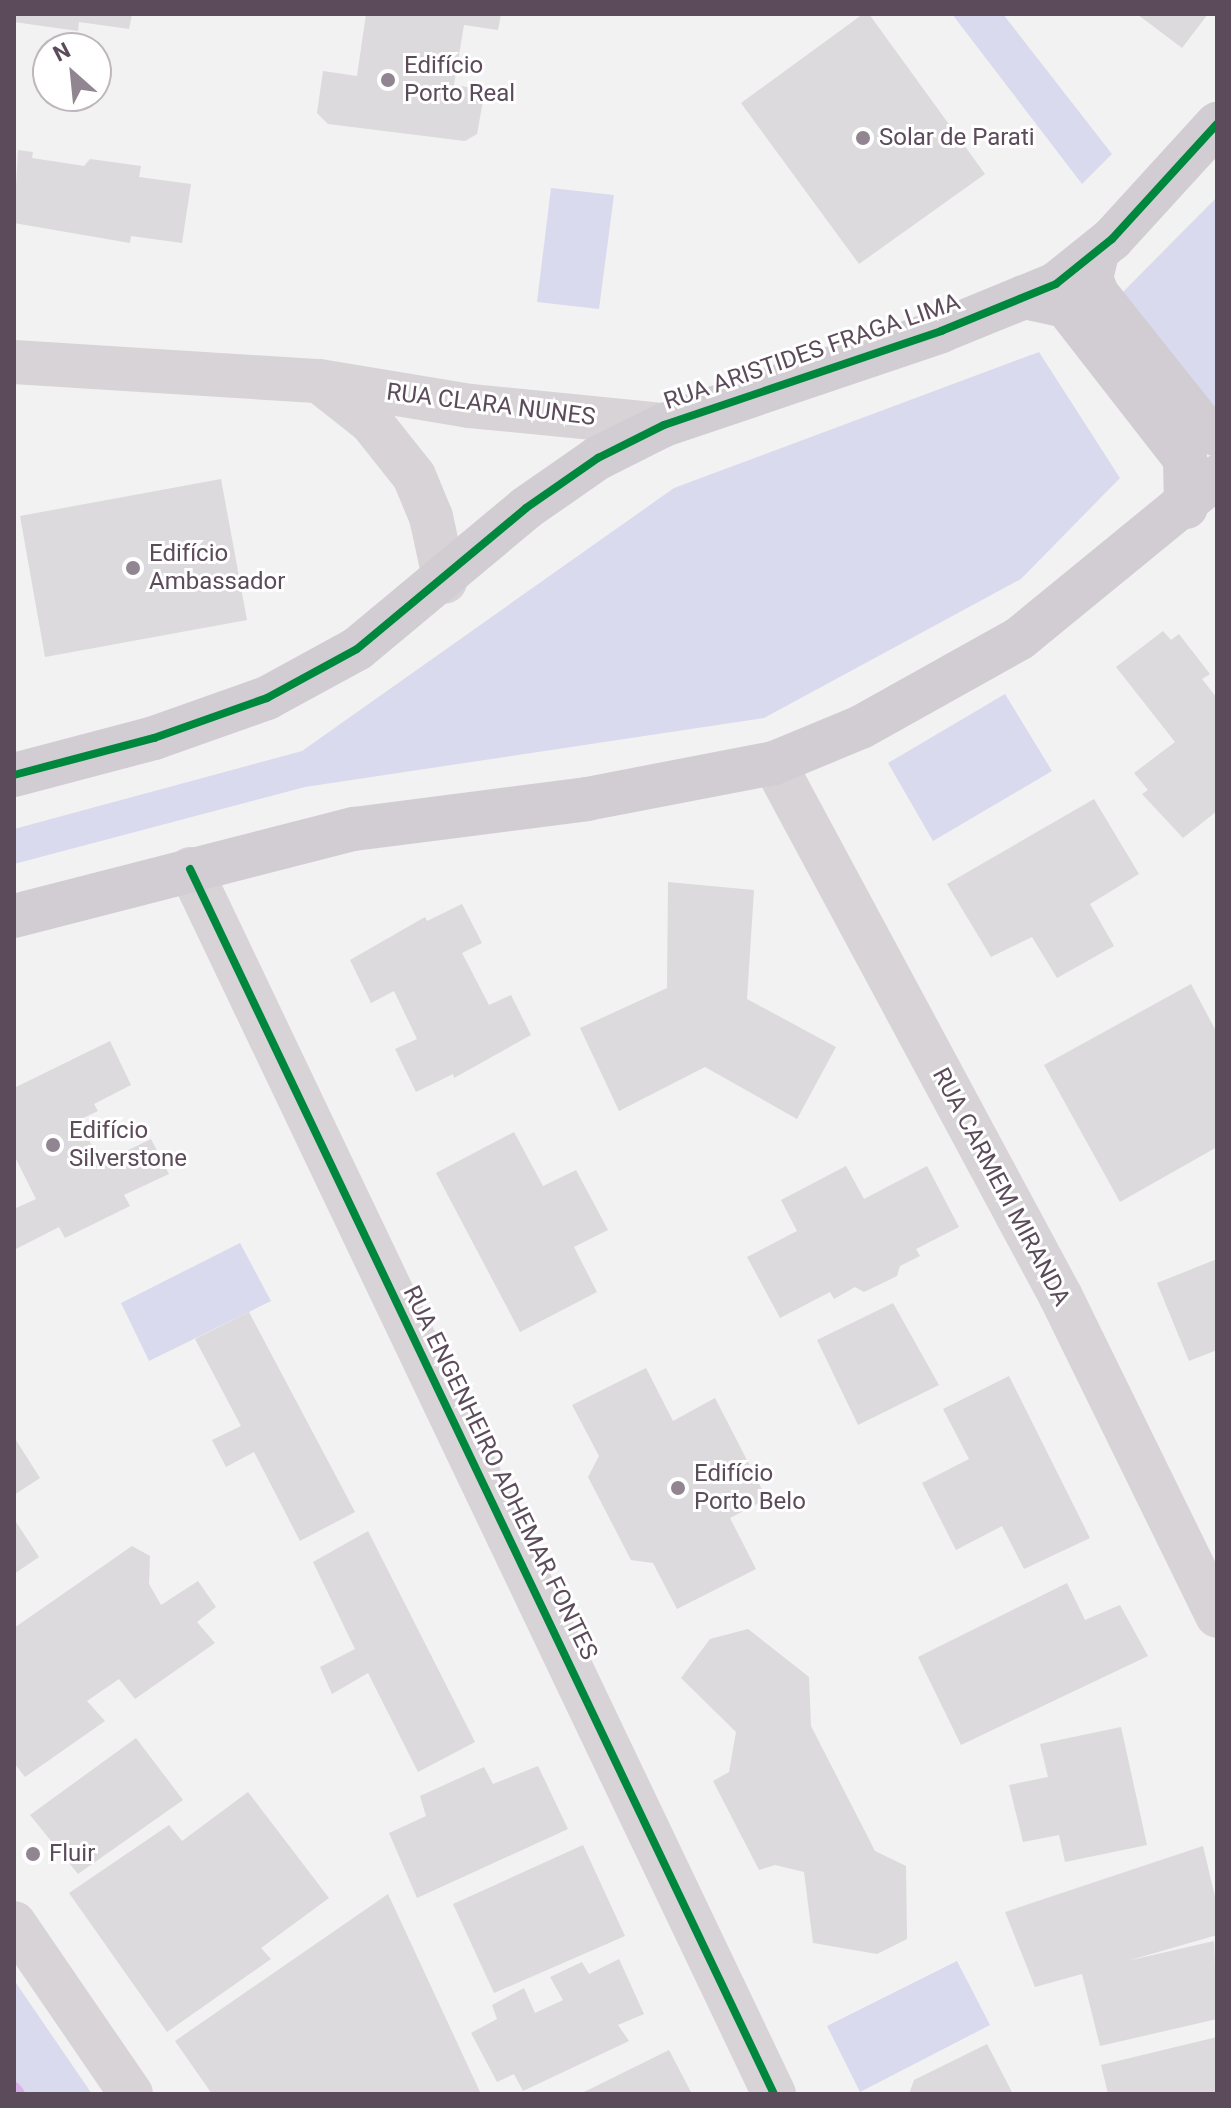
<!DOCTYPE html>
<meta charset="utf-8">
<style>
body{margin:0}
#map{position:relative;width:1231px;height:2108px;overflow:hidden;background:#f2f2f2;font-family:Roboto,sans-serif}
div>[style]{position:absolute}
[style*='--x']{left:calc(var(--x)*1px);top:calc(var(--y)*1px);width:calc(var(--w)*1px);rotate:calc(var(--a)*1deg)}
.green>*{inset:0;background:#d9daee}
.stream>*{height:14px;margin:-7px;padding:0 7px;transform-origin:7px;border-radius:7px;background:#dab2e7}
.building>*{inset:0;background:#dcdadc}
.minor>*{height:44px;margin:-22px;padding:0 22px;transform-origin:22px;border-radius:22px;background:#d7d3d6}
.major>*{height:44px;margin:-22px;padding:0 22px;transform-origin:22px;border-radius:22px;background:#d2cdd2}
.cycleway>*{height:8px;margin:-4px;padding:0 4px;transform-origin:4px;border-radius:4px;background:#00873e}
.dots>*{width:22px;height:22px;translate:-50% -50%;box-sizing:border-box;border:4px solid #fff;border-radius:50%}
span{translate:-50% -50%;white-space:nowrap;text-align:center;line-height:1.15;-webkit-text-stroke:6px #fff;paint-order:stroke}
.poi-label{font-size:24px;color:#5c4b5b}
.left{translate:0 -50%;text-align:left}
.street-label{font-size:24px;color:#5c4b5b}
.frame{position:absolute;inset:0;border:16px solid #5c4b5b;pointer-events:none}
.north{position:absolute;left:32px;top:32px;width:80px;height:80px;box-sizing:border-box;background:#fff;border:2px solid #beb7bd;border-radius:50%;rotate:333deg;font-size:22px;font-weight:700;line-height:32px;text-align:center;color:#5c4b5b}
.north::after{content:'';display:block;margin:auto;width:28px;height:36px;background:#908590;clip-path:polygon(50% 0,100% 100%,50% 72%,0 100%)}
</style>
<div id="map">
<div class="green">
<i style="clip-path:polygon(952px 14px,1003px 14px,1112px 154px,1082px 184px)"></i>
<i style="clip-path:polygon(551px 188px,614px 195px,599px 309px,537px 302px)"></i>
<i style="clip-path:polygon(1217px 197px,1217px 421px,1114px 301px)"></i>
<i style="clip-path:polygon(1039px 352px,1120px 478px,1021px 579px,764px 718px,305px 787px,14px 864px,14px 829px,302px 751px,674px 488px)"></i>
<i style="clip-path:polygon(1005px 694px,1052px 771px,933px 841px,888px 763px)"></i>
<i style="clip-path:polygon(240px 1243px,271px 1301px,149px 1361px,121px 1303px)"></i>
<i style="clip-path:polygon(957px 1961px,990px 2025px,860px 2092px,827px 2026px)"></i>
<i style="clip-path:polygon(14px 1980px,92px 2094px,14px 2094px)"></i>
</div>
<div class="stream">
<i style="--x:14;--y:2089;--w:6;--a:51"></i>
</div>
<div class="building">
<i style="clip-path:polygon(14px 14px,132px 14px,129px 29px,79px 22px,78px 31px,14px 22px)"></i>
<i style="clip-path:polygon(366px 14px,501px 14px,498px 30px,464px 25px,454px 85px,485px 90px,477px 134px,465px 141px,328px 124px,317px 113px,323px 71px,357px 76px)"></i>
<i style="clip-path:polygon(863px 14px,869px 14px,985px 174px,859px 264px,741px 103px)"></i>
<i style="clip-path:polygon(1137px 14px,1208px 14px,1182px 48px)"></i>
<i style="clip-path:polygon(18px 150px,33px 152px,32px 158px,84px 166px,90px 159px,141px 166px,139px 177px,191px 184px,182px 243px,131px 236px,130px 243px,14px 223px)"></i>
<i style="clip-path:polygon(221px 479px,247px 620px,45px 657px,20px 516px)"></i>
<i style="clip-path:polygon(1163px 631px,1171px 640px,1179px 634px,1210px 674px,1202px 679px,1217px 698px,1217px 811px,1183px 838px,1142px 794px,1148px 790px,1134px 773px,1175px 742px,1116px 667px)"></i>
<i style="clip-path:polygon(1094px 799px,1139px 874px,1090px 904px,1114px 946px,1057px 978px,1032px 937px,991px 957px,947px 884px)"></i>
<i style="clip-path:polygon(668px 882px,754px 890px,747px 999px,836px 1047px,797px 1119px,705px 1067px,619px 1111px,580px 1028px,667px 988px)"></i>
<i style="clip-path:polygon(462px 904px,482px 943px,462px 953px,489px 1005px,511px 995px,531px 1035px,454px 1078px,453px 1074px,416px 1092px,395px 1049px,417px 1039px,394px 991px,371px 1003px,350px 960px,425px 917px,427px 921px)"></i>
<i style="clip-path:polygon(1191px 984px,1217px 1033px,1217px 1147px,1120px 1202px,1044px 1065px)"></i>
<i style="clip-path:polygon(110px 1041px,131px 1085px,94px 1104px,98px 1111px,79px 1120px,97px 1156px,108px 1150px,112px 1158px,151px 1139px,169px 1174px,124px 1195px,130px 1206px,65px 1238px,59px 1227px,14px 1250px,14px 1209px,36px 1199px,14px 1155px,14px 1088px)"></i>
<i style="clip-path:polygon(514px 1132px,543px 1186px,576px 1170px,608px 1230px,574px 1247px,597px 1292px,520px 1332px,436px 1173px)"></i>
<i style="clip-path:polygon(846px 1166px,864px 1199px,927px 1166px,959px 1227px,916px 1249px,920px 1256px,900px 1266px,897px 1276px,864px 1292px,855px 1287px,834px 1299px,830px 1292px,780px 1318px,747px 1257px,797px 1231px,781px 1200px)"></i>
<i style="clip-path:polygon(1217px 1259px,1217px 1350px,1189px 1361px,1157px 1283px)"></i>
<i style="clip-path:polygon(893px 1303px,939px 1385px,858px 1425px,817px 1340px)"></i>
<i style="clip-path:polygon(249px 1312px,355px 1512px,300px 1541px,254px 1452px,226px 1467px,212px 1440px,241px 1426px,195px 1339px)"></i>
<i style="clip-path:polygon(646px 1368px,673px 1421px,715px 1398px,767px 1499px,730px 1518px,756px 1569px,677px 1609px,653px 1563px,631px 1560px,588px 1477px,599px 1456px,572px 1405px)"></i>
<i style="clip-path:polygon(1009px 1376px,1090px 1538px,1024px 1569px,1002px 1526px,956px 1550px,922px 1483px,969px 1459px,943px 1409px)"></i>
<i style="clip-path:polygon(14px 1437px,40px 1478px,14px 1495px)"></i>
<i style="clip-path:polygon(14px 1519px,39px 1557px,14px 1574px)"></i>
<i style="clip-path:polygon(368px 1531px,475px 1742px,418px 1772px,368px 1673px,332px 1694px,320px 1667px,355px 1649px,313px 1562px)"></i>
<i style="clip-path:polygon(132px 1546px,150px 1556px,149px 1584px,161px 1605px,198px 1581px,216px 1607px,197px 1622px,215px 1643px,135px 1699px,119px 1679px,87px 1701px,105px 1721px,25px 1777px,14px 1763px,14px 1628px)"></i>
<i style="clip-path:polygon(1067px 1583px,1085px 1620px,1120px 1605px,1148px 1656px,961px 1745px,918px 1657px)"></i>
<i style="clip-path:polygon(748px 1629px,809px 1677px,811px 1726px,875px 1851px,906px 1866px,907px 1939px,877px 1954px,813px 1943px,804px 1872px,775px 1865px,759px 1870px,713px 1781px,729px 1772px,736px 1732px,681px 1678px,710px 1639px)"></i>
<i style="clip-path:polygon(1121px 1727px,1147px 1845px,1065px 1862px,1059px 1835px,1023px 1842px,1009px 1785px,1048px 1777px,1040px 1744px)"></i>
<i style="clip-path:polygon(136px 1738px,183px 1800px,78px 1874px,30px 1815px)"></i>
<i style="clip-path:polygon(538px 1766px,568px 1829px,417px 1898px,389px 1833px,426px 1816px,420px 1796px,484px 1767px,493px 1784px)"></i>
<i style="clip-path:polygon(248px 1792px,329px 1898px,261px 1948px,271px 1959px,167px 2032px,69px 1893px,169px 1825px,182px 1841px)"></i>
<i style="clip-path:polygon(583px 1845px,625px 1936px,494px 1993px,453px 1904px)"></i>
<i style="clip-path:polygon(1203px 1846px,1217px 1905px,1217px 1935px,1127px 1961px,1214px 1941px,1217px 2019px,1100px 2046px,1082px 1974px,1035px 1987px,1005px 1912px)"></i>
<i style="clip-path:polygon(388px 1894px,481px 2094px,212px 2094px,175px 2041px)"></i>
<i style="clip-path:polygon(619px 1959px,644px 2014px,618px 2025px,629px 2041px,523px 2091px,514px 2074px,497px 2082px,471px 2033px,497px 2019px,492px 2005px,524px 1988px,535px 2013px,563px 2000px,550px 1977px,582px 1962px,589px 1974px)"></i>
<i style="clip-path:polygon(1217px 2037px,1217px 2094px,1108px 2094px,1101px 2065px)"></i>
<i style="clip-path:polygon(987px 2044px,1013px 2094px,909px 2094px,914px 2080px)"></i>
<i style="clip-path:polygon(669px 2050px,692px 2094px,580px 2094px)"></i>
</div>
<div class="minor">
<i style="--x:14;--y:362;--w:306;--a:3.6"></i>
<i style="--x:319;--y:381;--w:153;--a:9.4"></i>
<i style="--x:470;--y:406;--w:195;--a:5.6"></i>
<i style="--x:324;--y:385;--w:60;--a:38.2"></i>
<i style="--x:371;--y:422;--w:69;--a:51.5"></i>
<i style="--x:414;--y:476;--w:44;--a:67.5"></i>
<i style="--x:431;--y:517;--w:66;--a:77.7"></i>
<i style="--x:774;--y:763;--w:606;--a:61.74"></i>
<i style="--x:1061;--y:1297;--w:355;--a:63.9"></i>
<i style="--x:190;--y:869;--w:1357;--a:64.51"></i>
<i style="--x:14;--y:1923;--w:207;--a:55.6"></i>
</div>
<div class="major">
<i style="--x:1097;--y:253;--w:26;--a:103"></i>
<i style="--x:1091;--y:278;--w:17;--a:69"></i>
<i style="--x:1097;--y:294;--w:169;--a:51.5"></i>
<i style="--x:1202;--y:426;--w:17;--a:31"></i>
<i style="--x:1024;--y:297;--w:43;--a:12.1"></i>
<i style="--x:1066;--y:306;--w:194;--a:52.1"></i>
<i style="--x:1185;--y:459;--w:48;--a:88.8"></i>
<i style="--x:14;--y:775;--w:145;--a:-14.8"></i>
<i style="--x:154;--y:738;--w:120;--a:-19.5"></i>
<i style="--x:267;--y:698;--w:102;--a:-28.6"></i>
<i style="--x:357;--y:649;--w:220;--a:-39.8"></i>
<i style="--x:526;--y:508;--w:88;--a:-34.8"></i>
<i style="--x:598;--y:458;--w:74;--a:-26.6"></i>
<i style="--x:664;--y:425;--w:293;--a:-18.7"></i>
<i style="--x:941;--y:331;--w:124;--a:-22.2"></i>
<i style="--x:1056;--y:284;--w:72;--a:-38.8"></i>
<i style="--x:1112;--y:239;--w:156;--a:-47.6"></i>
<i style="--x:14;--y:916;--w:351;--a:-14.4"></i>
<i style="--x:354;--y:829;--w:235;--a:-7.3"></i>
<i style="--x:587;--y:799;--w:190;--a:-10.9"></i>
<i style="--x:774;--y:763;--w:94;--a:-22.5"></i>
<i style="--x:861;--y:727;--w:182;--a:-29.2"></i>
<i style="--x:1020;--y:638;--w:254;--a:-39.3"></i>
</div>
<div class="cycleway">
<i style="--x:14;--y:775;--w:145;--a:-14.8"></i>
<i style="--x:154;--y:738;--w:120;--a:-19.5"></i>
<i style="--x:267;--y:698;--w:102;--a:-28.6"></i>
<i style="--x:357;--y:649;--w:220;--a:-39.8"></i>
<i style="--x:526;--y:508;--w:88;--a:-34.8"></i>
<i style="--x:598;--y:458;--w:74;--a:-26.6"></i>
<i style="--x:664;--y:425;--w:293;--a:-18.7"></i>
<i style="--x:941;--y:331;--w:124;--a:-22.2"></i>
<i style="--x:1056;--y:284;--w:72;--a:-38.8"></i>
<i style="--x:1112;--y:239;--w:156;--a:-47.6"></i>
<i style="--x:190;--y:869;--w:1357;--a:64.51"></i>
</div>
<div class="dots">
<i style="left:388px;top:80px;background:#908590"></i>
<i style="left:863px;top:138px;background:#908590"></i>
<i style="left:133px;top:568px;background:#908590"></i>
<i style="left:53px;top:1145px;background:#908590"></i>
<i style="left:678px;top:1488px;background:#908590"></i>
<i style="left:33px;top:1854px;background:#908590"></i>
</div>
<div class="poi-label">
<span class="left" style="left:404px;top:80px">Edifício<br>Porto Real</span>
<span class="left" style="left:879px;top:138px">Solar de Parati</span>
<span class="left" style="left:149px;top:568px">Edifício<br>Ambassador</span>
<span class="left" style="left:69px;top:1145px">Edifício<br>Silverstone</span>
<span class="left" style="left:694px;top:1488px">Edifício<br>Porto Belo</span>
<span class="left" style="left:49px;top:1854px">Fluir</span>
</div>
<div class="street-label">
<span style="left:812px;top:352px;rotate:-19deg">RUA ARISTIDES FRAGA LIMA</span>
<span style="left:491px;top:405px;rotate:7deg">RUA CLARA NUNES</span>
<span style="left:1001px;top:1187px;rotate:62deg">RUA CARMEM MIRANDA</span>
<span style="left:500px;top:1473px;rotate:64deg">RUA ENGENHEIRO ADHEMAR FONTES</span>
</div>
<div class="frame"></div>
<div class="north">N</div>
</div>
